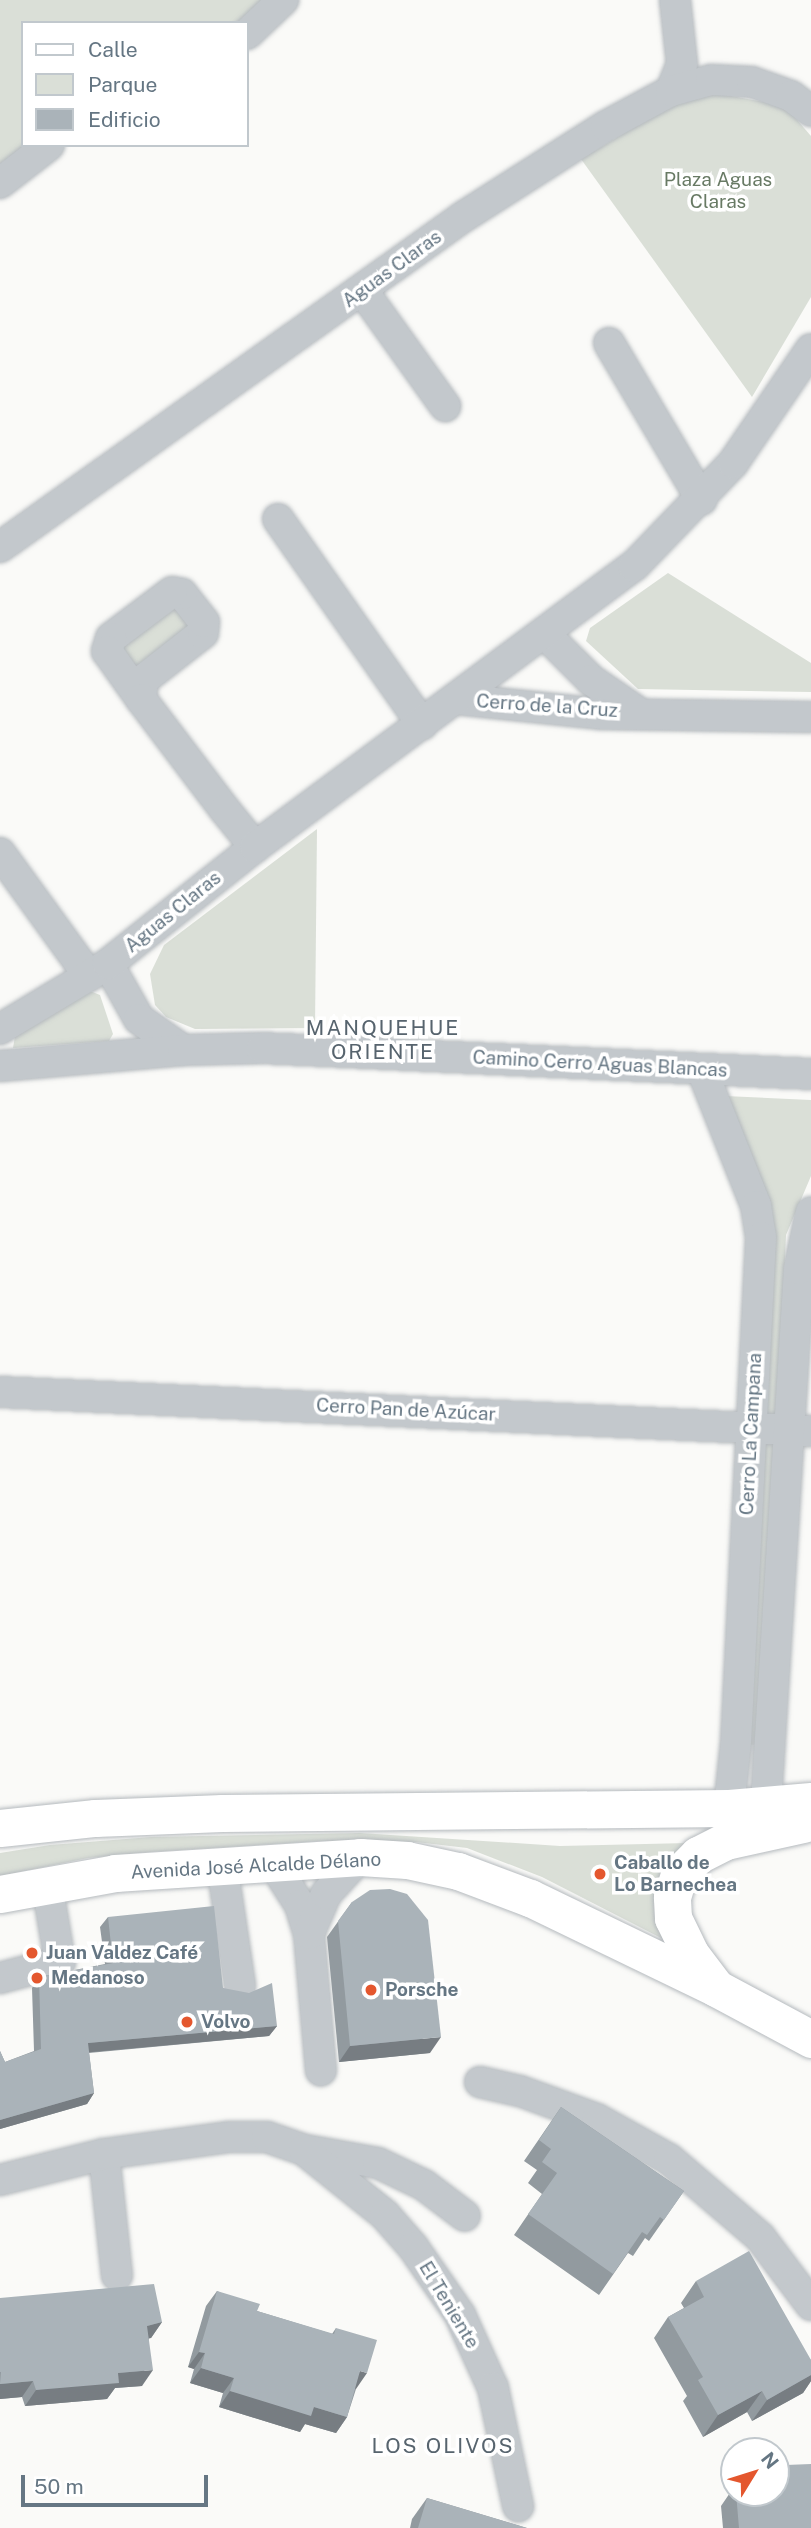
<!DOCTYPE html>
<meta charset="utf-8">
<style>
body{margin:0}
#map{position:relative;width:811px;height:2528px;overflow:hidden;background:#fafaf8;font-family:"Public Sans",sans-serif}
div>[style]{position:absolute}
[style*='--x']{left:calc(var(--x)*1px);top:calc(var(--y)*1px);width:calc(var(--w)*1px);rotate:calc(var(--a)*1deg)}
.green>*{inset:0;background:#dadfd7}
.roads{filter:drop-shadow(0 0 2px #b5babe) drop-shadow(0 0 2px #b5babe)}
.minor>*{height:30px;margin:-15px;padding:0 15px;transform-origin:15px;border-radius:15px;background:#c3c8cc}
.major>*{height:37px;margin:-18.5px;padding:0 18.5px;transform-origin:18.5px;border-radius:18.5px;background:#fff}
.wall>*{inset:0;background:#929a9f}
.shaded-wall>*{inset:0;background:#777d82}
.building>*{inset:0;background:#aab3b9}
.dots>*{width:19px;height:19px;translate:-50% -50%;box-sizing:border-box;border:4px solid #fff;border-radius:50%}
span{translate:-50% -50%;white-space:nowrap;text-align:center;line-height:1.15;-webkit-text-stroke:7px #fff;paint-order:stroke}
.park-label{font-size:19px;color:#687a64}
.street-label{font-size:19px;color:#657683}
.poi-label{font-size:19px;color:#657683;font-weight:700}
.left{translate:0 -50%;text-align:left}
.neighbourhood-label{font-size:21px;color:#57646e;letter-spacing:2px}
.legend{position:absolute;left:21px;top:21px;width:228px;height:126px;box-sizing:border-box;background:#fff;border:2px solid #c1c8cd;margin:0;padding:9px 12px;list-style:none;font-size:21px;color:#657683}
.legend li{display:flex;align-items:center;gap:14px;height:35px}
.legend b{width:35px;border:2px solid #c1c8cd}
.north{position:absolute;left:720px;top:2437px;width:70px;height:70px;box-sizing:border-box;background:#fff;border:2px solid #c1c8cd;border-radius:50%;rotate:52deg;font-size:19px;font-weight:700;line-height:28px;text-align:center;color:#657683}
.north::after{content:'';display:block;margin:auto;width:24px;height:32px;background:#e4572e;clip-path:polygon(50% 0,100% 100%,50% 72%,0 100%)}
.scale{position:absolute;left:21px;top:2475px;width:187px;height:32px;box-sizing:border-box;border:4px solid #657683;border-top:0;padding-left:9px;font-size:21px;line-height:24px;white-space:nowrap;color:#657683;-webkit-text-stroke:5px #fff;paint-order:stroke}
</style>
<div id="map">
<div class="green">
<i style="clip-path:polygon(0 0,274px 0,247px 23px,23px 23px,23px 145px,34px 145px,0 175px)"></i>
<i style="clip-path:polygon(715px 93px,785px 106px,811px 136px,811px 297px,752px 397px,581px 159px,668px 107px)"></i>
<i style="clip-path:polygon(668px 573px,811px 663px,811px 692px,638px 689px,586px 641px,590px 628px)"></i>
<i style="clip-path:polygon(174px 600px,196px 623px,139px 673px,117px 642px)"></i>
<i style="clip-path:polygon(317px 829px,315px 1028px,195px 1029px,166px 1017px,155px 1005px,150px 974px,164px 945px)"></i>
<i style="clip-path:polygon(90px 991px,100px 995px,113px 1034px,109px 1041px,13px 1048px,15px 1036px)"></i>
<i style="clip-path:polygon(725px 1096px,811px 1100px,811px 1176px,786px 1235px,764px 1746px,746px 1744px,776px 1236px)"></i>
<i style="clip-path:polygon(360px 1833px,560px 1846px,688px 1843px,663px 1939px,542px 1877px,467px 1848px,416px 1842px,322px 1841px,150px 1852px,88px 1858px,0 1876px,0 1853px,50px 1845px,151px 1837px)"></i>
</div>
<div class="roads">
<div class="minor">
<i style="--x:247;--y:34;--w:50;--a:-43.4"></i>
<i style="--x:671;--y:91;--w:29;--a:-68"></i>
<i style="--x:682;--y:64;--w:64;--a:-96.2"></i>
<i style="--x:0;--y:183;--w:62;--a:-37.8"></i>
<i style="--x:362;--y:290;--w:143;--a:54.4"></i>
<i style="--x:609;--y:343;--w:182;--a:59.4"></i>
<i style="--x:278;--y:519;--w:251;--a:54.9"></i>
<i style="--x:0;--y:547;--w:569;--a:-35.48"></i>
<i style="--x:463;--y:217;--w:169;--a:-32.5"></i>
<i style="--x:606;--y:126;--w:74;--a:-28.3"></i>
<i style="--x:671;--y:91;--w:41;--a:-15.4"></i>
<i style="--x:711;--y:80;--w:41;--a:2.8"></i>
<i style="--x:752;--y:82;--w:41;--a:19.7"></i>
<i style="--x:791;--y:96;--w:25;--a:37"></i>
<i style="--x:545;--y:634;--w:65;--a:45"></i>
<i style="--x:591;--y:680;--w:57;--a:34.2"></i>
<i style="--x:141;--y:699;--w:19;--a:-84"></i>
<i style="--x:143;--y:680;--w:76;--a:-38.1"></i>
<i style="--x:203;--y:633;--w:11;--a:-85"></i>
<i style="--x:204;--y:622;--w:36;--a:-128"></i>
<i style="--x:182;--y:594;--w:10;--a:-169"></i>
<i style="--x:172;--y:592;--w:76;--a:143"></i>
<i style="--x:111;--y:638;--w:14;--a:107"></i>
<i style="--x:107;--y:651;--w:59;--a:54.7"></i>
<i style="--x:141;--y:699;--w:139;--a:52.9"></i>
<i style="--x:225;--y:810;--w:48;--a:51"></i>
<i style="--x:456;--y:699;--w:145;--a:5.9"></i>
<i style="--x:600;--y:714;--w:211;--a:0.8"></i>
<i style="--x:0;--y:853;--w:152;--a:54.1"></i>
<i style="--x:108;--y:964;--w:63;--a:60.6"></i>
<i style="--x:139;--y:1019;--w:54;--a:35.2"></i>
<i style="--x:0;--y:1029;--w:126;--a:-31"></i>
<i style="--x:108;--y:964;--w:188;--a:-38.5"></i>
<i style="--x:255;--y:847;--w:472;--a:-36.6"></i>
<i style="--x:634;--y:566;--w:143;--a:-46.1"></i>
<i style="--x:733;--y:463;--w:138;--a:-55.6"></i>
<i style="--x:0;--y:1066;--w:184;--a:-5"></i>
<i style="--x:183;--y:1050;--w:79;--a:-1.5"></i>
<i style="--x:262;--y:1048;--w:550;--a:2.71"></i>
<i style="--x:702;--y:1070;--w:146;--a:68.3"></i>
<i style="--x:756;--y:1206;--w:31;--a:81"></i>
<i style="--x:761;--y:1237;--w:506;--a:92.83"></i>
<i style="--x:736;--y:1742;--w:66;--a:96.1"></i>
<i style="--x:0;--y:1392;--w:812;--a:2.75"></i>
<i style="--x:766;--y:1803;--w:535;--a:-86.46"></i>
<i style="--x:799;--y:1269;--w:58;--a:-78.1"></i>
<i style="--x:273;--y:1863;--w:50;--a:57.3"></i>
<i style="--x:300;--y:1905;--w:30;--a:73"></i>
<i style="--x:309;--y:1934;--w:137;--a:85"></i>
<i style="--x:222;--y:1865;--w:122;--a:81.5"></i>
<i style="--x:309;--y:1934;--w:43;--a:-67"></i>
<i style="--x:326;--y:1894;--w:50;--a:-47.4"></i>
<i style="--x:0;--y:1978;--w:62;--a:-14.9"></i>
<i style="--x:60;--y:1962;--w:79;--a:-99.5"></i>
<i style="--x:480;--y:2082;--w:41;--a:12.7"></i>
<i style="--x:520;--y:2091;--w:82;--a:20"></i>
<i style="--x:597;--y:2119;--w:82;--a:29.1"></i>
<i style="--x:669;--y:2159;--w:120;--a:40.6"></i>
<i style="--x:760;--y:2237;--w:85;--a:53.1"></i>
<i style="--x:305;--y:2150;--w:74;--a:10.1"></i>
<i style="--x:378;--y:2163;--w:51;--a:25.6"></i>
<i style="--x:424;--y:2185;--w:51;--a:37.1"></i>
<i style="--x:104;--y:2154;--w:122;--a:83.9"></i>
<i style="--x:0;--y:2180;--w:107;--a:-14"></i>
<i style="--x:104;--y:2154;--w:127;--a:-7.7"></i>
<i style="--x:230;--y:2137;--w:37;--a:0"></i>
<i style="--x:267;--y:2137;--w:39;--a:19"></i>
<i style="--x:304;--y:2150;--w:104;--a:38.7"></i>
<i style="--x:385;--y:2215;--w:43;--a:48.8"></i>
<i style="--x:413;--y:2247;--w:83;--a:55.3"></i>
<i style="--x:460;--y:2315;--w:80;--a:65.7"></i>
<i style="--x:493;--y:2388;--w:121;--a:78"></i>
</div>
<div class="major">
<i style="--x:0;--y:1828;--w:96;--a:-6"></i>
<i style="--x:95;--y:1818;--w:127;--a:-2.3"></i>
<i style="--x:222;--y:1813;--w:507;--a:-0.57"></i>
<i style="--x:729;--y:1808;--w:82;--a:-4.9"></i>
<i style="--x:0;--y:1894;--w:117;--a:-10.3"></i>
<i style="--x:115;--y:1873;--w:246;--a:-3.7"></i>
<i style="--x:360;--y:1857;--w:47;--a:3.7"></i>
<i style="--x:407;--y:1860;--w:52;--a:12.2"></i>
<i style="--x:458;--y:1871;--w:77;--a:20.6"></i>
<i style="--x:530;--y:1898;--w:207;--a:25.8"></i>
<i style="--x:716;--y:1988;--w:108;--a:28.2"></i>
<i style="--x:713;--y:1984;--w:39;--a:-127"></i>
<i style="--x:690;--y:1953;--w:39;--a:-116"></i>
<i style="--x:673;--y:1918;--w:21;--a:-93"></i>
<i style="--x:672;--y:1897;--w:24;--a:-73"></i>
<i style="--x:679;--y:1874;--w:27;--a:-45"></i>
<i style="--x:698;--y:1855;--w:31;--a:-27"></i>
<i style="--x:726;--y:1841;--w:79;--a:-12.4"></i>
</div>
</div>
<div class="wall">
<i style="clip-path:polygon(352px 1902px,430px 2053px,339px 2062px,327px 1937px)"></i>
<i style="clip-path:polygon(108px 1917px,223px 1988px,277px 2026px,269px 2036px,89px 2053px,94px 2093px,87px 2104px,0 2129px,0 2051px,5px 2062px,34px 2051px,32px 1988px,39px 1977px,105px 1964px,100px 1927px)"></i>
<i style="clip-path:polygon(561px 2107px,684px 2191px,649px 2241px,645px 2238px,633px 2256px,628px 2253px,599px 2295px,514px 2235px,542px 2194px,528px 2183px,537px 2170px,524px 2161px)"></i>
<i style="clip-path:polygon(696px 2281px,811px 2360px,811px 2381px,803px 2393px,752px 2421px,747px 2412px,703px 2437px,683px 2401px,687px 2396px,654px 2338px,668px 2317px,684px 2308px,681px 2303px)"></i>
<i style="clip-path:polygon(217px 2291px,257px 2311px,332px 2334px,336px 2328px,356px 2389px,347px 2417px,336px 2433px,305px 2424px,300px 2432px,219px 2407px,223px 2393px,190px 2383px,194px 2369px,188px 2367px,206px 2306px)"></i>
<i style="clip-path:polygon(0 2298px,162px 2322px,151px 2338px,149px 2338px,142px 2386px,115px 2388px,107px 2399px,25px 2406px,22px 2397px,0 2399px)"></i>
<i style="clip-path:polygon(786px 2465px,811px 2528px,723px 2528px,721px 2506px,734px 2487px,734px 2493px,776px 2493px,776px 2480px)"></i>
<i style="clip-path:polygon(427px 2498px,527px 2528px,410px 2528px,412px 2519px)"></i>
</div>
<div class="shaded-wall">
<i style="clip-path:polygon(277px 2026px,269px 2036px,81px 2053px,88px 2043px)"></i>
<i style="clip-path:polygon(441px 2037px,430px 2053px,339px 2062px,350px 2046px)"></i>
<i style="clip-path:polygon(94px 2093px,87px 2104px,0 2129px,0 2120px)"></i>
<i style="clip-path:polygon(162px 2322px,151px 2338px,136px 2342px,147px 2326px)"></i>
<i style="clip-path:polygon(199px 2352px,205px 2353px,194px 2369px,188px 2367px)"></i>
<i style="clip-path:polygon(201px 2368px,234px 2378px,223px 2393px,190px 2383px)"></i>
<i style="clip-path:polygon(153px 2370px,142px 2386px,115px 2388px,107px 2399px,25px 2406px,36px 2390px,118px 2373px)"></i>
<i style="clip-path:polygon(360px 2371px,367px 2373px,356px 2389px,349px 2387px)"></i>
<i style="clip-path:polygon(811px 2375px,811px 2381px,803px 2393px,752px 2421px,767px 2400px)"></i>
<i style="clip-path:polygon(33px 2381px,22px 2397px,0 2399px,0 2384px)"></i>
<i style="clip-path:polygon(230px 2391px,314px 2407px,347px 2417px,336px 2433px,305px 2424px,300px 2432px,219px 2407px)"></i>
<i style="clip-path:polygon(762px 2391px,747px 2412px,703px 2437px,718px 2415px)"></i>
</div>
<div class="building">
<i style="clip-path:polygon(390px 1889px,407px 1894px,428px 1920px,441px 2037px,350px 2046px,338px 1921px,352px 1902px,370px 1890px)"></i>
<i style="clip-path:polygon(214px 1906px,223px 1988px,249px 1993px,272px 1983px,277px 2026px,88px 2043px,94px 2093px,0 2120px,0 2051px,5px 2062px,41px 2049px,39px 1977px,113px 1963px,108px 1917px)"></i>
<i style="clip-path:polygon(561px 2107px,684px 2191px,664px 2220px,660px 2217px,647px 2235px,642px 2232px,613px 2274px,528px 2214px,557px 2173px,542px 2162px,551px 2149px,539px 2140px)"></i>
<i style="clip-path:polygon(749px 2251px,811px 2360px,811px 2375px,767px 2400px,762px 2391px,718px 2415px,698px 2380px,703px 2377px,668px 2317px,704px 2297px,696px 2281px)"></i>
<i style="clip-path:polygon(154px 2284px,162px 2322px,147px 2326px,153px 2370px,118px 2373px,119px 2383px,36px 2390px,33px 2381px,0 2384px,1px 2372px,0 2372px,0 2298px)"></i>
<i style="clip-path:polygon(217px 2291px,260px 2304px,257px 2311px,334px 2334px,336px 2328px,377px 2340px,367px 2373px,360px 2371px,347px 2417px,314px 2407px,311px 2416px,230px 2391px,234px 2378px,201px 2368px,205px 2353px,199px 2352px)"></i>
<i style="clip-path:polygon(811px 2464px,811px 2528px,739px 2528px,736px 2493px,776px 2493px,776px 2483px,787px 2483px,786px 2465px)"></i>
<i style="clip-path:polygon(427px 2498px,527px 2528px,418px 2528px)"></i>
</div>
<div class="dots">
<i style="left:600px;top:1874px;background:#e4572e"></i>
<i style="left:32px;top:1953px;background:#e4572e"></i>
<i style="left:37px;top:1978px;background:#e4572e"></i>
<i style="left:371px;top:1990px;background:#e4572e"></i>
<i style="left:187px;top:2022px;background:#e4572e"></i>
</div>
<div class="park-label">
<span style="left:718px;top:191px">Plaza Aguas<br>Claras</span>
</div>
<div class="street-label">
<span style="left:392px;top:269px;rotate:-36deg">Aguas Claras</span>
<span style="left:547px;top:706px;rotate:4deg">Cerro de la Cruz</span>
<span style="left:173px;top:912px;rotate:-39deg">Aguas Claras</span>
<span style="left:600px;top:1064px;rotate:3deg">Camino Cerro Aguas Blancas</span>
<span style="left:406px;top:1410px;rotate:3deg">Cerro Pan de Azúcar</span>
<span style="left:751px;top:1434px;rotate:-87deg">Cerro La Campana</span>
<span style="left:256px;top:1866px;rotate:-3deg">Avenida José Alcalde Délano</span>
<span style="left:449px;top:2305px;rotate:59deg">El Teniente</span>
</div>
<div class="poi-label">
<span class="left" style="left:614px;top:1874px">Caballo de<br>Lo Barnechea</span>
<span class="left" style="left:46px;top:1953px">Juan Valdez Café</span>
<span class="left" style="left:51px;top:1978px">Medanoso</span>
<span class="left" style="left:385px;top:1990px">Porsche</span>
<span class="left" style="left:201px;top:2022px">Volvo</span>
</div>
<div class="neighbourhood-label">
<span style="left:383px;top:1040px">MANQUEHUE<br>ORIENTE</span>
<span style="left:443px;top:2446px">LOS OLIVOS</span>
</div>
<ul class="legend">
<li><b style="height:9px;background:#fff"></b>Calle</li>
<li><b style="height:19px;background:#dadfd7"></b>Parque</li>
<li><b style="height:19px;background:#aab3b9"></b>Edificio</li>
</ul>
<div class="north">N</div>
<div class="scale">50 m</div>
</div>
